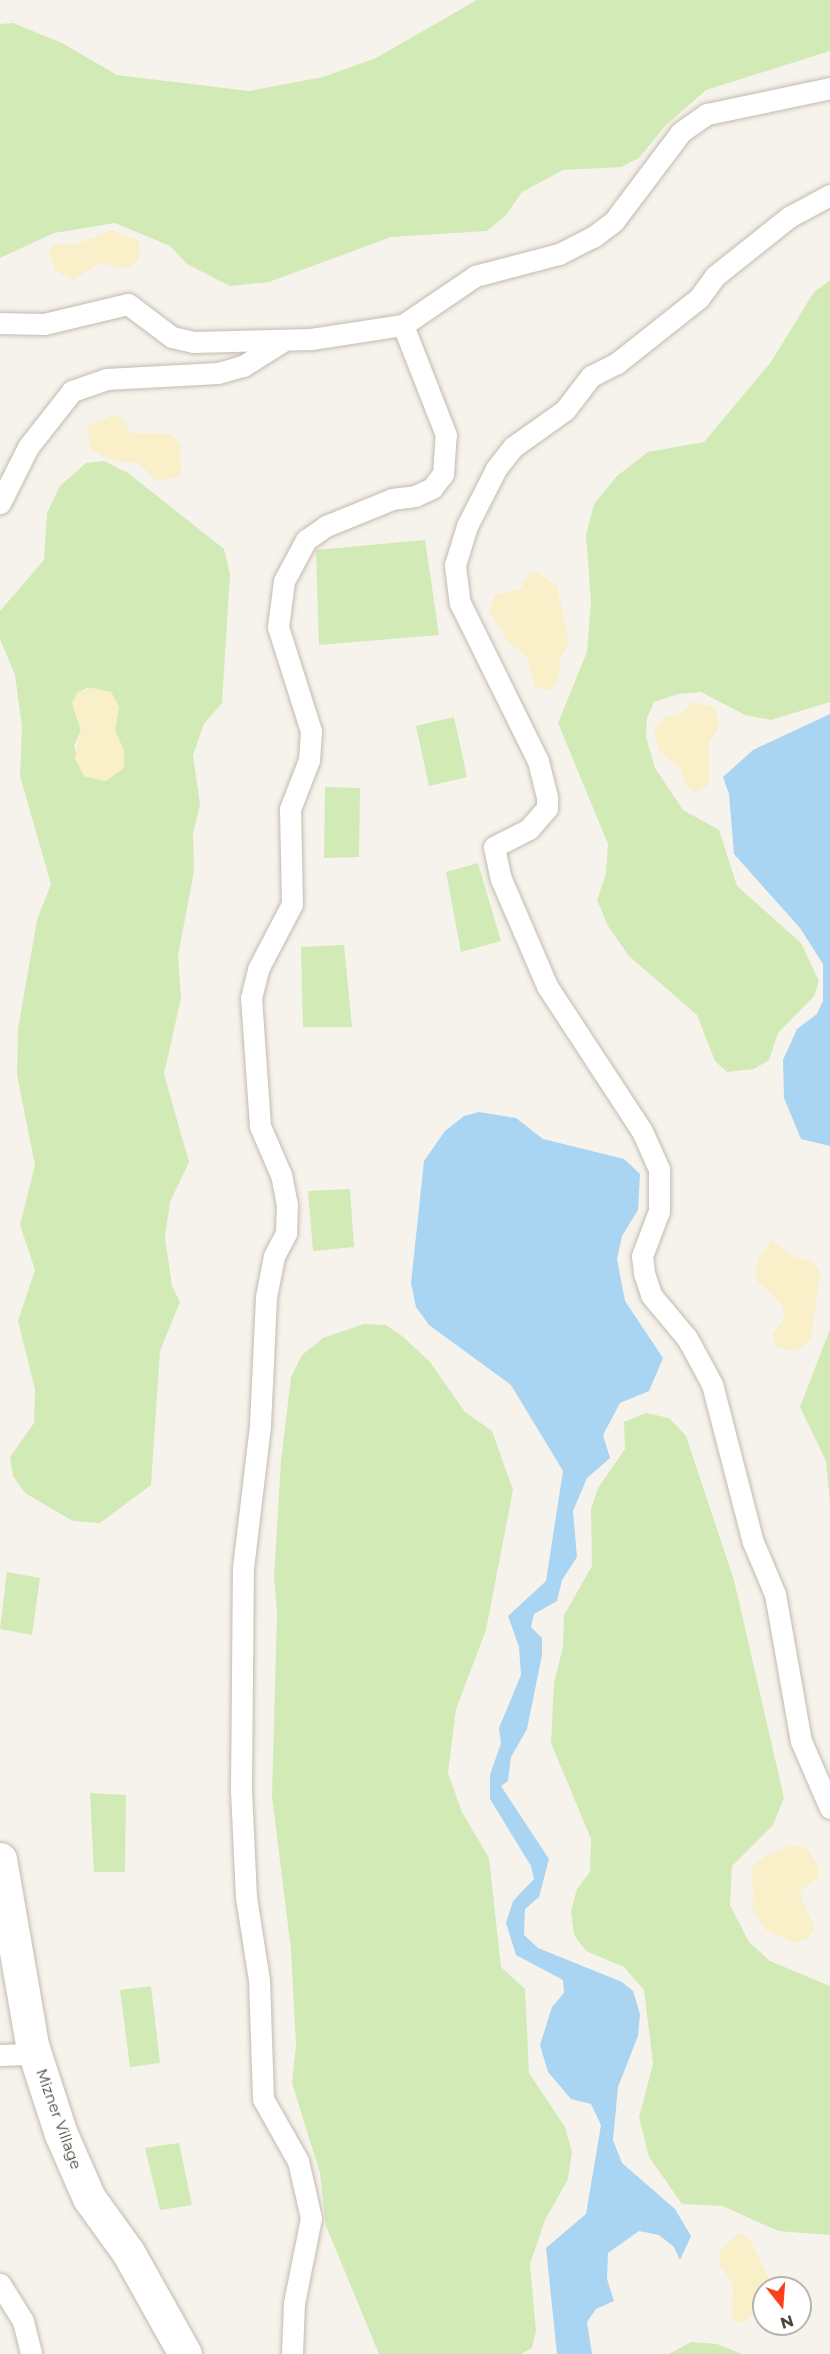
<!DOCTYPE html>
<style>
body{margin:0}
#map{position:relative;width:830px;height:2354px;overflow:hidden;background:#f6f3ec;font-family:Montserrat,sans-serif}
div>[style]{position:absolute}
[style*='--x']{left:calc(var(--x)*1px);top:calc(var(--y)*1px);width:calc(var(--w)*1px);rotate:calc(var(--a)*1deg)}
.green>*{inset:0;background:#d2eab5}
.sand>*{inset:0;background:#f9efc9}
.water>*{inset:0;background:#a9d4f2}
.roads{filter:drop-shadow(0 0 2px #c2bbae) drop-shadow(0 0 2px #c2bbae)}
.service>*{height:21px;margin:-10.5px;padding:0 10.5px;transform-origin:10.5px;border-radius:10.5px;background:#fff}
.minor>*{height:33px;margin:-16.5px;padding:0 16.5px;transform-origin:16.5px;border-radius:16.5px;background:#fff}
span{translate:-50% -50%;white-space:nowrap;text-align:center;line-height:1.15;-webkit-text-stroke:4.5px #fff;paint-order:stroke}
.street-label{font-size:15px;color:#4b4439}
.north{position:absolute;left:752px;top:2276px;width:60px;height:60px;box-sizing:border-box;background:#fff;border:2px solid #b7b4b0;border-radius:50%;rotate:163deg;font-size:16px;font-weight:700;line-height:24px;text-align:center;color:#4b4439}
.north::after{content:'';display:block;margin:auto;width:21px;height:27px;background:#fc3f1d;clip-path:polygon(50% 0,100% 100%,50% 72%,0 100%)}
</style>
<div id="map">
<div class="green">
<i style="clip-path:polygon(477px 0,830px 0,830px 51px,706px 90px,665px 126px,639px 158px,621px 167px,563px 170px,522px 192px,506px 215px,487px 231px,391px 237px,269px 282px,230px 286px,187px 264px,170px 246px,115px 223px,54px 233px,0 258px,0 24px,13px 23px,62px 43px,117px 75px,249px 91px,323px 77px,376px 58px)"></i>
<i style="clip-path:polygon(830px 280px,830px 702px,771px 720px,745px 715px,701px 692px,678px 694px,654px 702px,647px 718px,646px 737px,655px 768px,683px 810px,719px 830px,737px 886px,801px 943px,819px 981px,814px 996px,778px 1033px,769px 1060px,754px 1069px,727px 1072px,715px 1061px,697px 1015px,629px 956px,608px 926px,597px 900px,606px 874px,608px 844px,558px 723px,587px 652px,591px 601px,586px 535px,594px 504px,617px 476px,648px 452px,704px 442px,771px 362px,814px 292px)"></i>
<i style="clip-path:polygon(evenodd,104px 461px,128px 473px,224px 549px,230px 574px,222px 703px,204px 724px,193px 755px,200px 805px,193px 834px,194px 871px,178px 956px,181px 998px,164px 1074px,189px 1162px,170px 1202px,165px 1237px,172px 1286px,180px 1302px,160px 1351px,151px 1485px,100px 1523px,73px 1521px,25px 1493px,13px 1476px,10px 1457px,34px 1423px,35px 1389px,18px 1321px,35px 1270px,20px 1225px,35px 1165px,17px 1075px,18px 1029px,37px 920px,51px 884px,20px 776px,22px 727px,15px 675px,0 639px,0 611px,44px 560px,47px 513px,60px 486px,86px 463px,104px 461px,87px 688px,111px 692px,119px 707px,115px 730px,124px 751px,106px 781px,84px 776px,74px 746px,81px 730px,73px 707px,77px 693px,87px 688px)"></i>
<i style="clip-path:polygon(425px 540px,439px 635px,319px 645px,316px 550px)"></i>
<i style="clip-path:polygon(454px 717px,467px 777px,429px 786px,416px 726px)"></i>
<i style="clip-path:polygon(325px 787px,360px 788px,359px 857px,324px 858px)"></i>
<i style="clip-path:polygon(478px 863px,501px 941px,461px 952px,446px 872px)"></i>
<i style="clip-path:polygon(344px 945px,352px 1027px,303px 1027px,301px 947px)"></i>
<i style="clip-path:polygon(350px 1189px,354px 1247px,313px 1251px,308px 1191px)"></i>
<i style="clip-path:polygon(364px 1324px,386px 1325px,402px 1336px,430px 1362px,465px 1412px,492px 1431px,513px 1490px,486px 1630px,456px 1709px,448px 1773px,462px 1812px,489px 1858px,501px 1967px,525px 1989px,529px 2073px,565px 2127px,572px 2152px,568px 2179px,545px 2220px,530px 2264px,536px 2331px,532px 2348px,521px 2354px,379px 2354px,326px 2226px,320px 2173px,292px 2083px,296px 2045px,291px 1950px,272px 1796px,277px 1613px,274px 1577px,281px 1461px,291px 1377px,302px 1355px,323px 1338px)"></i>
<i style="clip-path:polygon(830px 1329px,830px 1504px,826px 1461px,800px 1407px)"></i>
<i style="clip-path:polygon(646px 1413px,669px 1418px,686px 1436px,734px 1580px,784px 1798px,773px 1825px,732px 1866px,730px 1905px,749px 1942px,770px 1961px,830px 1986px,830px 2235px,778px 2231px,723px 2206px,682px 2204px,649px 2157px,639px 2117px,653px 2064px,644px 1990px,624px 1967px,586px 1951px,574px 1935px,571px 1911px,577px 1889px,590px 1872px,591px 1839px,551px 1743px,554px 1683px,563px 1647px,564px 1615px,592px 1566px,591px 1509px,598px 1488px,625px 1449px,624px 1422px)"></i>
<i style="clip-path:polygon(7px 1572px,40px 1578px,32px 1635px,0 1629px)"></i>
<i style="clip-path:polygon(90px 1793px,126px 1795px,125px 1872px,94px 1872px)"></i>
<i style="clip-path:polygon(151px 1986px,160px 2063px,130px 2067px,120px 1990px)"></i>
<i style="clip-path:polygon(179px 2143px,192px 2205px,160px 2210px,145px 2148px)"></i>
<i style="clip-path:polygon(691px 2342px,717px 2344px,742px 2354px,669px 2354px)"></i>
</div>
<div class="sand">
<i style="clip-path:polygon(111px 230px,138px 240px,141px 254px,134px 265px,125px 269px,100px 263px,73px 280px,56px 271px,49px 253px,54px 244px,77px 244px)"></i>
<i style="clip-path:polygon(113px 415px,123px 419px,131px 433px,172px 434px,180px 445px,181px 476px,156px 481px,139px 463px,114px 461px,91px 450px,87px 426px)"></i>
<i style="clip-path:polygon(537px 572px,557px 586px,569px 643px,560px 658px,559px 680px,548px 691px,534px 686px,527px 656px,508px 642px,489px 611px,495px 595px,520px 589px,529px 574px)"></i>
<i style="clip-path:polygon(93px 688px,111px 692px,119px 707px,115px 730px,124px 751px,124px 768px,106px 781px,84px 776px,75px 759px,81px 730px,72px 703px,77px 693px)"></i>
<i style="clip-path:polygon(692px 702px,714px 707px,720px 725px,709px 743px,709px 785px,695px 792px,687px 786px,680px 768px,659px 750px,654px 731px,663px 718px,680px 714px)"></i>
<i style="clip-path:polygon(772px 1240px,792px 1256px,814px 1262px,820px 1273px,811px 1340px,795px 1352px,775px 1346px,773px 1334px,784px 1318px,783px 1305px,755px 1279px,757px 1260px)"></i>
<i style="clip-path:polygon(791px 1846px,807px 1848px,819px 1869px,818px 1878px,799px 1892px,815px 1928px,807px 1939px,795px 1943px,766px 1930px,751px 1906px,754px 1896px,751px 1868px,763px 1857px)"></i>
<i style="clip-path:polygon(740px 2233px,750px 2239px,774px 2288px,764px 2288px,764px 2313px,752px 2314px,743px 2323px,732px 2321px,733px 2284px,720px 2265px,720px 2250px)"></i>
</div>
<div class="water">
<i style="clip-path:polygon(830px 714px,830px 1146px,801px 1139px,784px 1098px,783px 1060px,797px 1029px,817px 1014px,823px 1001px,823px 964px,800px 928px,734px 854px,729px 794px,723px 777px,753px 750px)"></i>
<i style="clip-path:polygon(479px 1112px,516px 1118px,543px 1139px,624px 1159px,640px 1174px,638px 1210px,622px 1236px,617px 1259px,625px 1301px,663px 1358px,649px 1391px,620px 1403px,603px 1435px,610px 1458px,587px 1478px,573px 1511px,577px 1557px,562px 1580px,557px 1601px,534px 1614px,531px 1627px,542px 1638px,542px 1655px,527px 1729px,511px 1757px,508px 1781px,501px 1786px,549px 1859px,539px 1897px,525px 1909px,524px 1935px,538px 1948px,622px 1982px,633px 1991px,640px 2014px,638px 2036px,618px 2087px,613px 2140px,622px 2163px,675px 2209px,691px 2236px,680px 2260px,674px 2247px,659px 2235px,639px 2231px,608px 2253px,607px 2279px,614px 2301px,596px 2309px,587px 2322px,592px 2354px,557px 2354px,546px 2248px,586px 2214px,601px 2125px,591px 2104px,571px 2099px,548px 2072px,540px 2045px,552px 2007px,564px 1993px,563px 1980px,516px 1955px,506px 1923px,513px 1901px,534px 1879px,531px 1866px,490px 1799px,490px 1775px,501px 1743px,499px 1728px,521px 1675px,519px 1647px,508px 1616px,546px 1581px,563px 1471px,511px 1385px,429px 1325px,416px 1307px,411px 1283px,424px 1161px,445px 1131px,464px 1116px)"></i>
</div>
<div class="roads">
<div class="service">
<i style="--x:830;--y:195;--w:47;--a:151.8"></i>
<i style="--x:789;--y:217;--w:95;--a:141.4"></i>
<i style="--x:715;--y:276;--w:27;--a:126"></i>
<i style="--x:699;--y:298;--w:105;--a:141.6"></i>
<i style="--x:617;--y:363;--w:29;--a:153"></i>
<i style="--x:591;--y:376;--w:43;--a:127.4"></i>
<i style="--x:565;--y:410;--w:64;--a:144.6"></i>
<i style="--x:513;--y:447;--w:28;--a:128"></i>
<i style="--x:496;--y:469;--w:64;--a:117"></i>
<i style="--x:467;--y:526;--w:41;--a:107.1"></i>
<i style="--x:455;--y:565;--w:38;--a:83"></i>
<i style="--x:460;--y:603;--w:176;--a:63.7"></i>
<i style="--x:538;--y:761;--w:38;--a:76"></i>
<i style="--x:547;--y:798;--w:10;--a:90"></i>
<i style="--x:547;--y:808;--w:28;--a:131"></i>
<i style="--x:529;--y:829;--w:39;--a:153"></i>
<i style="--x:494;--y:847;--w:33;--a:78"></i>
<i style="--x:501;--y:879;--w:116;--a:66.7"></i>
<i style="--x:547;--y:986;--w:173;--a:56.8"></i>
<i style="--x:642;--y:1131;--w:42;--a:65.9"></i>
<i style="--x:659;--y:1169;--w:42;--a:90"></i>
<i style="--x:659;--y:1211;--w:48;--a:110.7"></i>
<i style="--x:642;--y:1256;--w:17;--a:83"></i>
<i style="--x:644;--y:1273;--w:23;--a:72"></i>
<i style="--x:651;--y:1295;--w:56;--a:50.1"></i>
<i style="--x:687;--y:1338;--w:52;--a:61.5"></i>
<i style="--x:712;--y:1384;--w:163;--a:75.5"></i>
<i style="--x:753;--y:1542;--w:56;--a:67.1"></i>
<i style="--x:775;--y:1594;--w:149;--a:80"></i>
<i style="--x:801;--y:1741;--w:73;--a:66.6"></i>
<i style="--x:0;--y:323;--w:44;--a:1.3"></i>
<i style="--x:44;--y:324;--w:86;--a:-13.4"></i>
<i style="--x:128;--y:304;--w:55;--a:36.9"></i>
<i style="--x:172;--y:337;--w:22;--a:13"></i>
<i style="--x:193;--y:342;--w:118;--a:-1.5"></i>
<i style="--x:311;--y:339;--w:93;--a:-8.7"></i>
<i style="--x:403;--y:325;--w:87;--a:-34.2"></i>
<i style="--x:475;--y:276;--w:87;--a:-14.7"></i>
<i style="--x:559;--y:254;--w:38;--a:-27"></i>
<i style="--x:593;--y:237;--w:26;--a:-37"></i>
<i style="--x:614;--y:221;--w:111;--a:-53"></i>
<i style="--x:681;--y:132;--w:32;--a:-35"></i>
<i style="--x:707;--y:114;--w:126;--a:-11.9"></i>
<i style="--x:0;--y:503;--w:63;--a:-63.4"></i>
<i style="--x:28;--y:447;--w:71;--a:-51.8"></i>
<i style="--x:72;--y:391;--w:36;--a:-19"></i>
<i style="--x:106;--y:379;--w:112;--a:-3.1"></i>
<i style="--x:218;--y:373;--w:26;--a:-16"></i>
<i style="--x:243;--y:366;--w:47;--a:-32"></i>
<i style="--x:0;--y:2055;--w:35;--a:-2"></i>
<i style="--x:0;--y:2284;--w:44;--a:58.1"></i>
<i style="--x:23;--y:2321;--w:34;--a:76"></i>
<i style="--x:292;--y:2354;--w:51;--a:-87.8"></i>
<i style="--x:294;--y:2303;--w:87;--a:-78.7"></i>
<i style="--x:311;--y:2218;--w:58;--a:-102.8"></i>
<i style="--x:298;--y:2161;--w:71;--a:-119.4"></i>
<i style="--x:263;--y:2099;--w:119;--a:-91.9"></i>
<i style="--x:259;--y:1980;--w:84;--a:-98.9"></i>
<i style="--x:246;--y:1897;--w:108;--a:-92.7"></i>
<i style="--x:241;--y:1789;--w:221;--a:-89.5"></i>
<i style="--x:243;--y:1568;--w:144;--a:-83.2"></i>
<i style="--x:260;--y:1425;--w:128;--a:-87.3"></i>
<i style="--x:266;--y:1297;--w:42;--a:-79"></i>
<i style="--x:274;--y:1256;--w:26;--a:-62"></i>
<i style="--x:286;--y:1233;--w:28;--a:-88"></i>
<i style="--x:287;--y:1205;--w:31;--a:-101"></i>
<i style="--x:281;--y:1175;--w:53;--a:-113.2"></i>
<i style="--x:260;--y:1126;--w:128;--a:-94"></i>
<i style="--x:251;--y:998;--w:30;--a:-76"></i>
<i style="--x:258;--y:969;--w:73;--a:-62.4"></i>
<i style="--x:292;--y:904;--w:95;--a:-91.2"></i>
<i style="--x:290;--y:809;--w:53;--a:-68.8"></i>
<i style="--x:309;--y:760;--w:29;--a:-86"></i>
<i style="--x:311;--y:731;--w:109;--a:-107.6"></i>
<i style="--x:278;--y:627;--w:46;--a:-82.6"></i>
<i style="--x:284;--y:581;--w:47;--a:-61.8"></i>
<i style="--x:306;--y:540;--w:24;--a:-35"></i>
<i style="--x:326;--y:526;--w:71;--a:-22.2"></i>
<i style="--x:392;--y:499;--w:23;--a:-7"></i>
<i style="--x:415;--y:496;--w:19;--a:-25"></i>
<i style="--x:432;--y:488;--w:18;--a:-52"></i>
<i style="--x:443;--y:474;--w:39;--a:-86"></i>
<i style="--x:446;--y:435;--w:118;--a:-111.4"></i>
</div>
<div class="minor">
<i style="--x:0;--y:1859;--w:189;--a:80.2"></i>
<i style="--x:32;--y:2045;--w:94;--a:72"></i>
<i style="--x:61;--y:2134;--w:70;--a:66.4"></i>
<i style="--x:89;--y:2198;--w:67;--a:54.2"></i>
<i style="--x:128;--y:2252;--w:117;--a:60.8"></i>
</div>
</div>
<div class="street-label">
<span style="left:59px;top:2119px;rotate:70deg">Mizner Village</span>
</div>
<div class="north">N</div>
</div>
